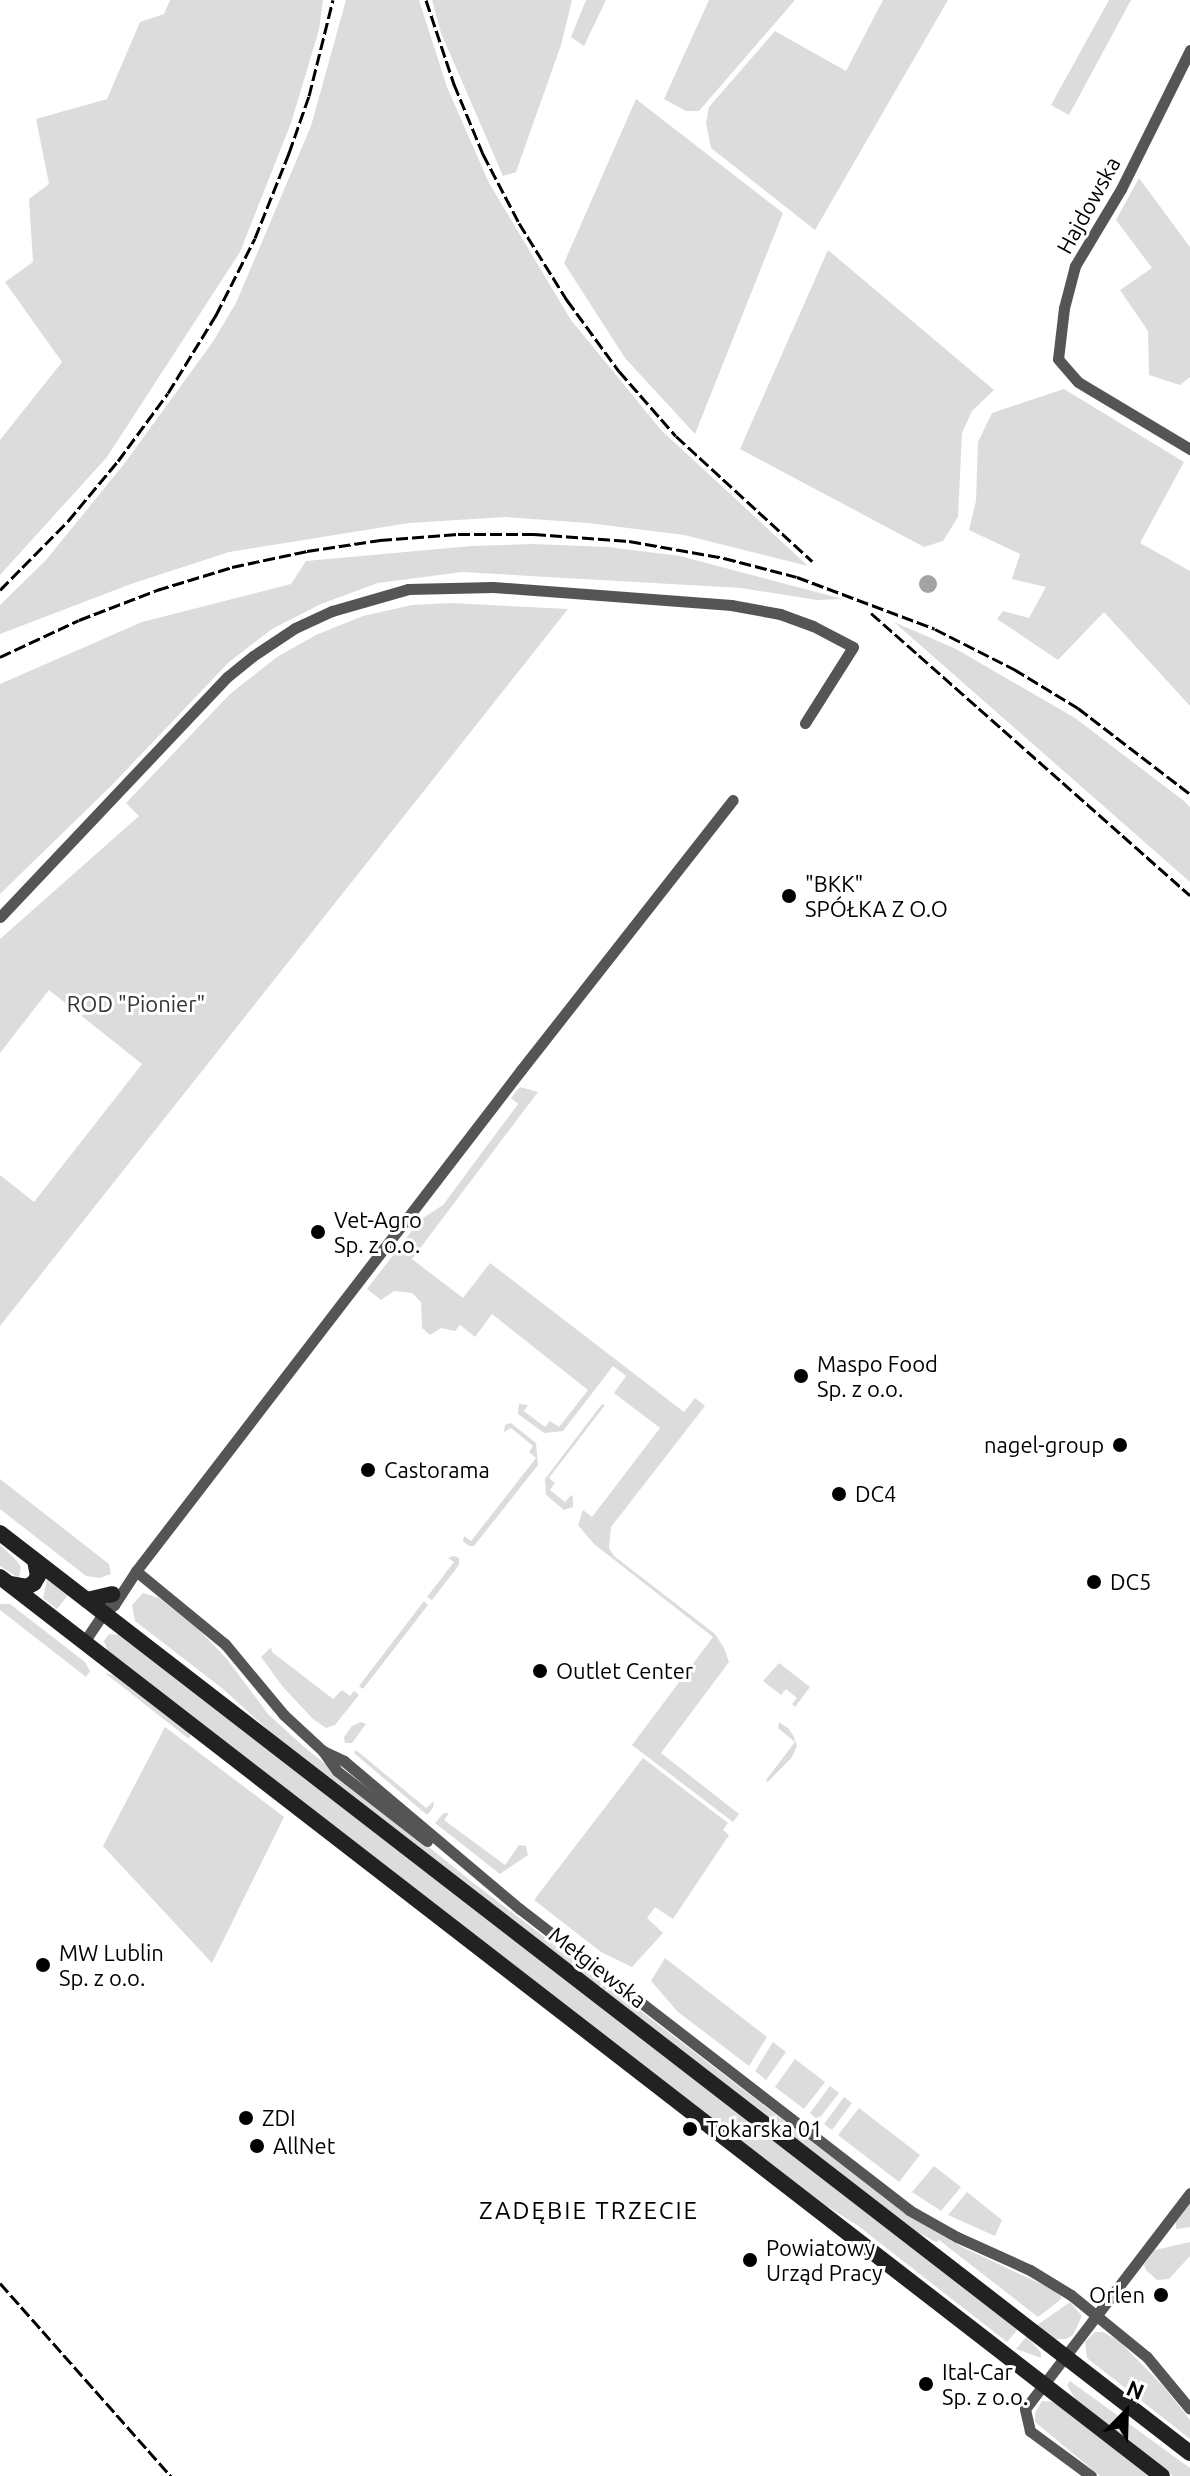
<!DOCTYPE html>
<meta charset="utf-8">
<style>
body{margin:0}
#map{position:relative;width:1190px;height:2476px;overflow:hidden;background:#fff;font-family:Ubuntu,sans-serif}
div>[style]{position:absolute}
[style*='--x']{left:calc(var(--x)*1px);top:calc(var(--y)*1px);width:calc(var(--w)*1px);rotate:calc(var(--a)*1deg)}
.green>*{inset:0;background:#dcdcdc}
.water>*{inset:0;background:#a3a3a3}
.round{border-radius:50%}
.minor>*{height:11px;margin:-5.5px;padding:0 5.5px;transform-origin:5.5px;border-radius:5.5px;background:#555}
.secondary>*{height:16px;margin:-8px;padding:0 8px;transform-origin:8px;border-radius:8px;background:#222}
.rail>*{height:3px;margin-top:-1.5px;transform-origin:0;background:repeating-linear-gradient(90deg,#000 0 12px,transparent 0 16px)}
.dots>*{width:22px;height:22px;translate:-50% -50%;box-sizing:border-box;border:4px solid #fff;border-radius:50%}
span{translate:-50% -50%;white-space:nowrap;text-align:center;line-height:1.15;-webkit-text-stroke:6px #fff;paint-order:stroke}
.street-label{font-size:22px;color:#000}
.poi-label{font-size:22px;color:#000}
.left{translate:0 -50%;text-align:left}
.right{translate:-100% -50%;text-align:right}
.park-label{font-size:22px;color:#333}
.neighbourhood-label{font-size:24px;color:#000;letter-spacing:2px}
.north{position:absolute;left:1086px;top:2372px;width:80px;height:80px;-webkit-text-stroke:6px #fff;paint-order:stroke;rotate:23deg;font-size:22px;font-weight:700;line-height:32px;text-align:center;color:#000}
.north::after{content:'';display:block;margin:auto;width:28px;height:36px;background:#000;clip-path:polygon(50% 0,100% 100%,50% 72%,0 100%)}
</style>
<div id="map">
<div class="green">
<i style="clip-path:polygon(170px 0,323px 0,319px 30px,291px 123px,240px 252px,107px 457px,0 575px,0 440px,62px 362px,5px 282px,33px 262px,29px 199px,49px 184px,36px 119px,107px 99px,140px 22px,164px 14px)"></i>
<i style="clip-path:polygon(346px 0,419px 0,447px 87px,489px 183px,571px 320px,661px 430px,808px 566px,684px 535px,588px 523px,505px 517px,409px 523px,229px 552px,131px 584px,0 634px,0 605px,46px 560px,124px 464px,212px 343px,236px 303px,311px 126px)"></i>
<i style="clip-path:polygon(432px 0,572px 0,561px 45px,516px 172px,503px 176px,441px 33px)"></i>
<i style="clip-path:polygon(586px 0,606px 0,584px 46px,571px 37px)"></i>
<i style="clip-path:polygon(709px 0,795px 0,699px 111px,686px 111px,664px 99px)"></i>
<i style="clip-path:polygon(883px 0,948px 0,815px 230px,711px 148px,706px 123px,709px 107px,775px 31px,846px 71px)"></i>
<i style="clip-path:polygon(1109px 0,1131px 0,1069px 115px,1051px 105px)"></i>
<i style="clip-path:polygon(636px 99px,783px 213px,695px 434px,625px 358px,564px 263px)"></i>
<i style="clip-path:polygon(1139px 178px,1190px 247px,1190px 377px,1180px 385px,1149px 375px,1148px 331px,1120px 290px,1152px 268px,1116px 220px)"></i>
<i style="clip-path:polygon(828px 250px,994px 390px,972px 411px,962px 433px,958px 517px,943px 541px,924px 547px,740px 449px)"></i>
<i style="clip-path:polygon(1064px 389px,1184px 462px,1140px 543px,1190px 571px,1190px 706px,1104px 612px,1058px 660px,997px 619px,1003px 611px,1029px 618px,1046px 587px,1012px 579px,1020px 554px,969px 530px,976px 501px,978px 442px,992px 413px)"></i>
<i style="clip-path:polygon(533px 544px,608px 547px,680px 556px,843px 599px,817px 600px,741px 588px,462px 572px,378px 583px,321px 604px,272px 629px,229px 662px,111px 786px,0 894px,0 684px,142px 622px,291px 584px,306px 561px,471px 546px)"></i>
<i style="clip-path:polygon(450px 603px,568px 609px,0 1326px,0 1175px,34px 1202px,142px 1064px,49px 990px,0 1053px,0 939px,139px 816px,126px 803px,230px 694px,277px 657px,316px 635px,363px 616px,412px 605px)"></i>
<i style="clip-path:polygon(894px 622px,956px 649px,1075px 718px,1184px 801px,1190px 807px,1190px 882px)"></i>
<i style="clip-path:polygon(520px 1087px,538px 1092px,412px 1259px,463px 1298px,490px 1263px,684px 1412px,695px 1398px,705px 1406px,611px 1527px,609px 1548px,614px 1556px,715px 1634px,724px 1648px,729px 1662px,661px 1753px,739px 1814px,733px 1822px,632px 1745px,713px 1637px,594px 1544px,578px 1525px,583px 1510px,592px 1517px,660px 1428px,614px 1393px,626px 1376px,613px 1366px,563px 1431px,544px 1433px,518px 1414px,519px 1404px,528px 1405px,524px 1411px,545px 1427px,550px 1421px,559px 1427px,588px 1390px,492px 1314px,475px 1337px,460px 1325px,455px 1331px,441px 1328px,430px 1335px,422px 1328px,421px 1302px,412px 1293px,394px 1291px,381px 1300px,367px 1289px,420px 1220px,443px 1205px,518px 1104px,511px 1098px)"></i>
<i style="clip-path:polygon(602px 1404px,605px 1405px,549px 1478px,555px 1483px,550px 1490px,565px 1502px,571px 1495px,573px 1497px,573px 1507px,564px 1510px,546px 1495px,545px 1479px)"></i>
<i style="clip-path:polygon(511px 1423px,536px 1443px,538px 1465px,474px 1546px,469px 1546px,463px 1541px,464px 1536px,471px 1541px,536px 1458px,529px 1452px,533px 1446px,511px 1428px,504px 1432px,505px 1425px)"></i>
<i style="clip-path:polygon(0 1479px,109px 1564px,111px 1574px,100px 1578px,86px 1576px,0 1509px)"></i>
<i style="clip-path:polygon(0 1545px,17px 1561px,21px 1567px,19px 1578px,0 1566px)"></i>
<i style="clip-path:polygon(454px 1556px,459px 1558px,459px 1565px,432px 1600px,427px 1597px,454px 1562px,448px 1558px)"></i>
<i style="clip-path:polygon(47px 1580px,68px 1595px,57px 1609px,43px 1598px)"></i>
<i style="clip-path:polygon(143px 1593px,159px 1598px,197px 1628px,226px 1658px,268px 1714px,303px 1746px,471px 1881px,907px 2215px,964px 2248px,1052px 2289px,1062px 2297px,1059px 2301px,1038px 2317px,939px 2240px,936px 2242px,909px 2228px,287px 1747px,223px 1689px,135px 1621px,132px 1605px)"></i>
<i style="clip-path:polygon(424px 1601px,428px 1605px,363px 1689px,359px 1686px)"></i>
<i style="clip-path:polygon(0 1604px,10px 1604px,85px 1662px,90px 1671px,86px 1677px,0 1610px)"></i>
<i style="clip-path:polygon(109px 1634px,120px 1635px,1018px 2329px,1007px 2342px,857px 2225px,817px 2200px,108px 1652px,104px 1641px)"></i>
<i style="clip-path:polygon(271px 1647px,272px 1652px,333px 1699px,342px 1690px,350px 1696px,354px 1691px,359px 1695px,335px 1725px,326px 1728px,313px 1719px,283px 1687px,261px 1657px)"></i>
<i style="clip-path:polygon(779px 1663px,810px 1687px,795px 1707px,792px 1704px,797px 1698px,786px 1689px,781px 1695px,763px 1681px)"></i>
<i style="clip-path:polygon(105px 1673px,114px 1675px,191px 1734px,189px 1739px)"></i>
<i style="clip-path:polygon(361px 1722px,366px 1724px,352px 1743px,345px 1743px,344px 1737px,352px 1726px)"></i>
<i style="clip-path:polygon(779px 1722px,789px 1729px,794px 1737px,797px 1746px,792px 1757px,768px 1782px,766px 1780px,795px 1742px,778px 1728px)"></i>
<i style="clip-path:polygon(165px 1727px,284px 1817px,212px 1963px,103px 1846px)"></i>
<i style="clip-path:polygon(356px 1750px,426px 1808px,434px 1801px,433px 1808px,427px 1815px,354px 1753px)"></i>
<i style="clip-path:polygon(643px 1758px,728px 1823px,723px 1830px,729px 1835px,673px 1919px,655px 1907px,647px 1918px,663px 1933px,632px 1967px,601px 1952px,534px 1900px)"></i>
<i style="clip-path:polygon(444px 1813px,449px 1813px,444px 1820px,505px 1865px,519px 1845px,526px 1846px,528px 1855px,500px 1874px,435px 1823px)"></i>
<i style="clip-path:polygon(665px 1958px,767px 2037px,749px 2066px,678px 2012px,651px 1981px)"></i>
<i style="clip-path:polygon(773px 2042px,786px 2052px,766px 2080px,755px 2071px)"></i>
<i style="clip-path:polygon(795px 2059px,825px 2082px,804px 2109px,775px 2087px)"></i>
<i style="clip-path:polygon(830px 2086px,839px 2093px,818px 2120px,810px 2113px)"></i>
<i style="clip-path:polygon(844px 2097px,852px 2103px,832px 2130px,824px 2124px)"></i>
<i style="clip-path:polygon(859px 2108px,920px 2155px,899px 2182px,838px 2135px)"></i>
<i style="clip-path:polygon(934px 2166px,961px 2187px,941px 2211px,912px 2192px)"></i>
<i style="clip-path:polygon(967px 2192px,1002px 2220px,995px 2236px,948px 2215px)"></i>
<i style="clip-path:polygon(1190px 2203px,1190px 2227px,1176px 2229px,1176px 2222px)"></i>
<i style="clip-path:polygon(1190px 2242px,1190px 2256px,1169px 2279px,1157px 2280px,1146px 2270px,1144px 2265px,1155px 2250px)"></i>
<i style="clip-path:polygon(1070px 2302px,1082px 2316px,1073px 2335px,1066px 2339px,1052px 2339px,1036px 2326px)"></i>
<i style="clip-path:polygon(1095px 2332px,1103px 2332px,1119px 2341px,1165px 2388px,1190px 2420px,1190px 2439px,1087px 2358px,1085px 2342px)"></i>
<i style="clip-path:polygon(1027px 2336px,1041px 2353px,1041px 2358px,1016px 2349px)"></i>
<i style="clip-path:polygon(1070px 2381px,1190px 2468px,1190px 2476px,1173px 2476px,1076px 2400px,1067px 2385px)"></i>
<i style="clip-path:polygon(1042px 2401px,1055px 2402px,1150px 2476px,1100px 2476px,1035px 2422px,1035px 2413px)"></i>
</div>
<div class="water">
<i class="round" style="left:919px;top:575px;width:18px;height:18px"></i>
</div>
<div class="minor">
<i style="--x:1190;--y:50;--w:155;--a:116.4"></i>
<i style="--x:1121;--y:189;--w:90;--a:120.9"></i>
<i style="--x:1075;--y:266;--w:43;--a:104.7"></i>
<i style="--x:1064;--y:308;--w:51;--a:96.7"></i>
<i style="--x:1058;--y:359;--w:30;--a:49"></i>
<i style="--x:1078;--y:382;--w:131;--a:30.9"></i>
<i style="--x:0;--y:917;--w:330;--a:-46.6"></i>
<i style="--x:227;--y:677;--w:33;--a:-39"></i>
<i style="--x:253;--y:656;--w:50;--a:-33.7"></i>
<i style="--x:295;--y:628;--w:41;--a:-24.7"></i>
<i style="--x:332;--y:611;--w:79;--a:-16.1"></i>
<i style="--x:408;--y:589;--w:85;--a:-1.3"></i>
<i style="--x:493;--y:587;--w:239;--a:4.3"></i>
<i style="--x:731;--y:605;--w:50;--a:10.4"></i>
<i style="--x:780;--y:614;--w:35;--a:20"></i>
<i style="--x:813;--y:626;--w:45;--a:27.7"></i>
<i style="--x:853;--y:647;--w:90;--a:122.3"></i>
<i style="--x:136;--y:1571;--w:115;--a:39.4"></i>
<i style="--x:225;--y:1644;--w:92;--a:50.3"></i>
<i style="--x:284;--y:1715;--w:53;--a:42.7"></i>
<i style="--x:323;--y:1751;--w:24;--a:55"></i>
<i style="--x:337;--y:1771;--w:114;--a:37.9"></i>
<i style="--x:104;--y:1613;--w:13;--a:-39"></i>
<i style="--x:114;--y:1605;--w:40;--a:-57.1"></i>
<i style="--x:136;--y:1571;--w:632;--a:-52.46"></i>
<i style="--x:521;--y:1070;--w:343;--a:-51.9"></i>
<i style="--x:84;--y:1642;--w:40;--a:-56"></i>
<i style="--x:323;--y:1751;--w:23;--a:25"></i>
<i style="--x:344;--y:1761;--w:230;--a:40.1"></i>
<i style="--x:520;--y:1909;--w:492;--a:37.7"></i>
<i style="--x:909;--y:2210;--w:55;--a:29.4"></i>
<i style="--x:957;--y:2237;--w:80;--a:24.3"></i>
<i style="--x:1030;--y:2270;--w:48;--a:31.4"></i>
<i style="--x:1071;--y:2295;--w:98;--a:39.2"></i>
<i style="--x:1147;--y:2357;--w:67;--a:50.4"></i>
<i style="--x:1091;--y:2476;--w:76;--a:-143.6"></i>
<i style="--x:1030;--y:2431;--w:23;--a:-103"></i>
<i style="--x:1025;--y:2409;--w:272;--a:-52.6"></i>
</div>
<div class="secondary">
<i style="--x:0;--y:1533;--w:1504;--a:37.71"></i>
<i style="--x:0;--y:1577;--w:1469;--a:37.73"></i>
<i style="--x:10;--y:1584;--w:17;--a:10"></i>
<i style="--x:27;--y:1587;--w:8;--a:-30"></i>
<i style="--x:34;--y:1583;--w:8;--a:-60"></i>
<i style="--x:38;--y:1576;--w:16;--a:-101"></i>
<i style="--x:87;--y:1600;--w:26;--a:-13"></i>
</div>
<div class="rail">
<i style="--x:426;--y:0;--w:89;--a:71.6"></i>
<i style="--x:454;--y:84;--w:76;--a:67.5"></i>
<i style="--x:483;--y:154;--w:78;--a:62.4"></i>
<i style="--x:519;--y:223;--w:91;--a:58.1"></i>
<i style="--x:567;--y:300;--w:88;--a:53.8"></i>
<i style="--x:619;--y:371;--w:86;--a:48.8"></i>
<i style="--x:676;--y:436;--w:185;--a:42.6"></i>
<i style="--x:0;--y:590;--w:97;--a:-45.4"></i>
<i style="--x:68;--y:521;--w:78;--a:-50.2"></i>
<i style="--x:118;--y:461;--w:84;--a:-53.7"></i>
<i style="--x:168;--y:393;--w:92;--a:-58.4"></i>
<i style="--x:216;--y:315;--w:86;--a:-63.1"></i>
<i style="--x:255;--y:238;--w:92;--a:-68.2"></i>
<i style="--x:289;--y:153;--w:60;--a:-70.7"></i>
<i style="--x:309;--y:96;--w:99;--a:-76"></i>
<i style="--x:871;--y:613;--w:426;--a:41.5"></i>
<i style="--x:0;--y:657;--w:87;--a:-25.1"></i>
<i style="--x:79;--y:620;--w:84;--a:-21"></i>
<i style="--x:157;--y:590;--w:78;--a:-17"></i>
<i style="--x:232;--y:567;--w:77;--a:-12"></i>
<i style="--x:307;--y:551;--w:74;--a:-8.6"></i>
<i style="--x:380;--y:540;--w:78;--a:-4.4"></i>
<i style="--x:458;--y:534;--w:76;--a:0"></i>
<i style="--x:534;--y:534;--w:95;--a:4.2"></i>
<i style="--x:629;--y:541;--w:97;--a:10.1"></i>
<i style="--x:724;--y:558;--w:75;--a:14.6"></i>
<i style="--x:797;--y:577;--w:147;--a:20.6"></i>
<i style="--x:935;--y:629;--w:89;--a:26.9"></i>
<i style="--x:1014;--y:669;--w:75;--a:31.4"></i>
<i style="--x:1078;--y:708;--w:141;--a:37.5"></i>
<i style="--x:0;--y:2283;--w:258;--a:48.5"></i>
</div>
<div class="dots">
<i style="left:789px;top:896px;background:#000"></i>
<i style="left:318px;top:1232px;background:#000"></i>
<i style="left:801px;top:1376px;background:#000"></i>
<i style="left:1120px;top:1445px;background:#000"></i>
<i style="left:368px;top:1470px;background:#000"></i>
<i style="left:839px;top:1494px;background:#000"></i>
<i style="left:1094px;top:1582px;background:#000"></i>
<i style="left:540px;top:1671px;background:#000"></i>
<i style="left:43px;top:1965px;background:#000"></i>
<i style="left:246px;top:2118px;background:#000"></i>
<i style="left:690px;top:2129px;background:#000"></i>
<i style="left:257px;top:2146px;background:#000"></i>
<i style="left:750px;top:2260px;background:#000"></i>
<i style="left:1161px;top:2295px;background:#000"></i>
<i style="left:926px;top:2384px;background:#000"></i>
</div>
<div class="street-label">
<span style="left:1088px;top:205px;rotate:-61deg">Hajdowska</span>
<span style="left:598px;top:1967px;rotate:38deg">Mełgiewska</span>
</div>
<div class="poi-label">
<span class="left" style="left:805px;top:896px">"BKK"<br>SPÓŁKA Z O.O</span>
<span class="left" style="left:334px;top:1232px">Vet-Agro<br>Sp. z o.o.</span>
<span class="left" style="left:817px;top:1376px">Maspo Food<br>Sp. z o.o.</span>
<span class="right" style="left:1104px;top:1445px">nagel-group</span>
<span class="left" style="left:384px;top:1470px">Castorama</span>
<span class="left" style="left:855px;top:1494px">DC4</span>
<span class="left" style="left:1110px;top:1582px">DC5</span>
<span class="left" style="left:556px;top:1671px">Outlet Center</span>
<span class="left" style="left:59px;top:1965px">MW Lublin<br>Sp. z o.o.</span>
<span class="left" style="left:262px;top:2118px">ZDI</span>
<span class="left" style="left:706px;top:2129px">Tokarska 01</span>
<span class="left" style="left:273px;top:2146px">AllNet</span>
<span class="left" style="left:766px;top:2260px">Powiatowy<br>Urząd Pracy</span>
<span class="right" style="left:1145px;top:2295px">Orlen</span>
<span class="left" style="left:942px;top:2384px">Ital-Car<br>Sp. z o.o.</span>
</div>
<div class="park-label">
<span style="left:136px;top:1004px">ROD "Pionier"</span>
</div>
<div class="neighbourhood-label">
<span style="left:589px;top:2211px">ZADĘBIE TRZECIE</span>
</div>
<div class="north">N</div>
</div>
